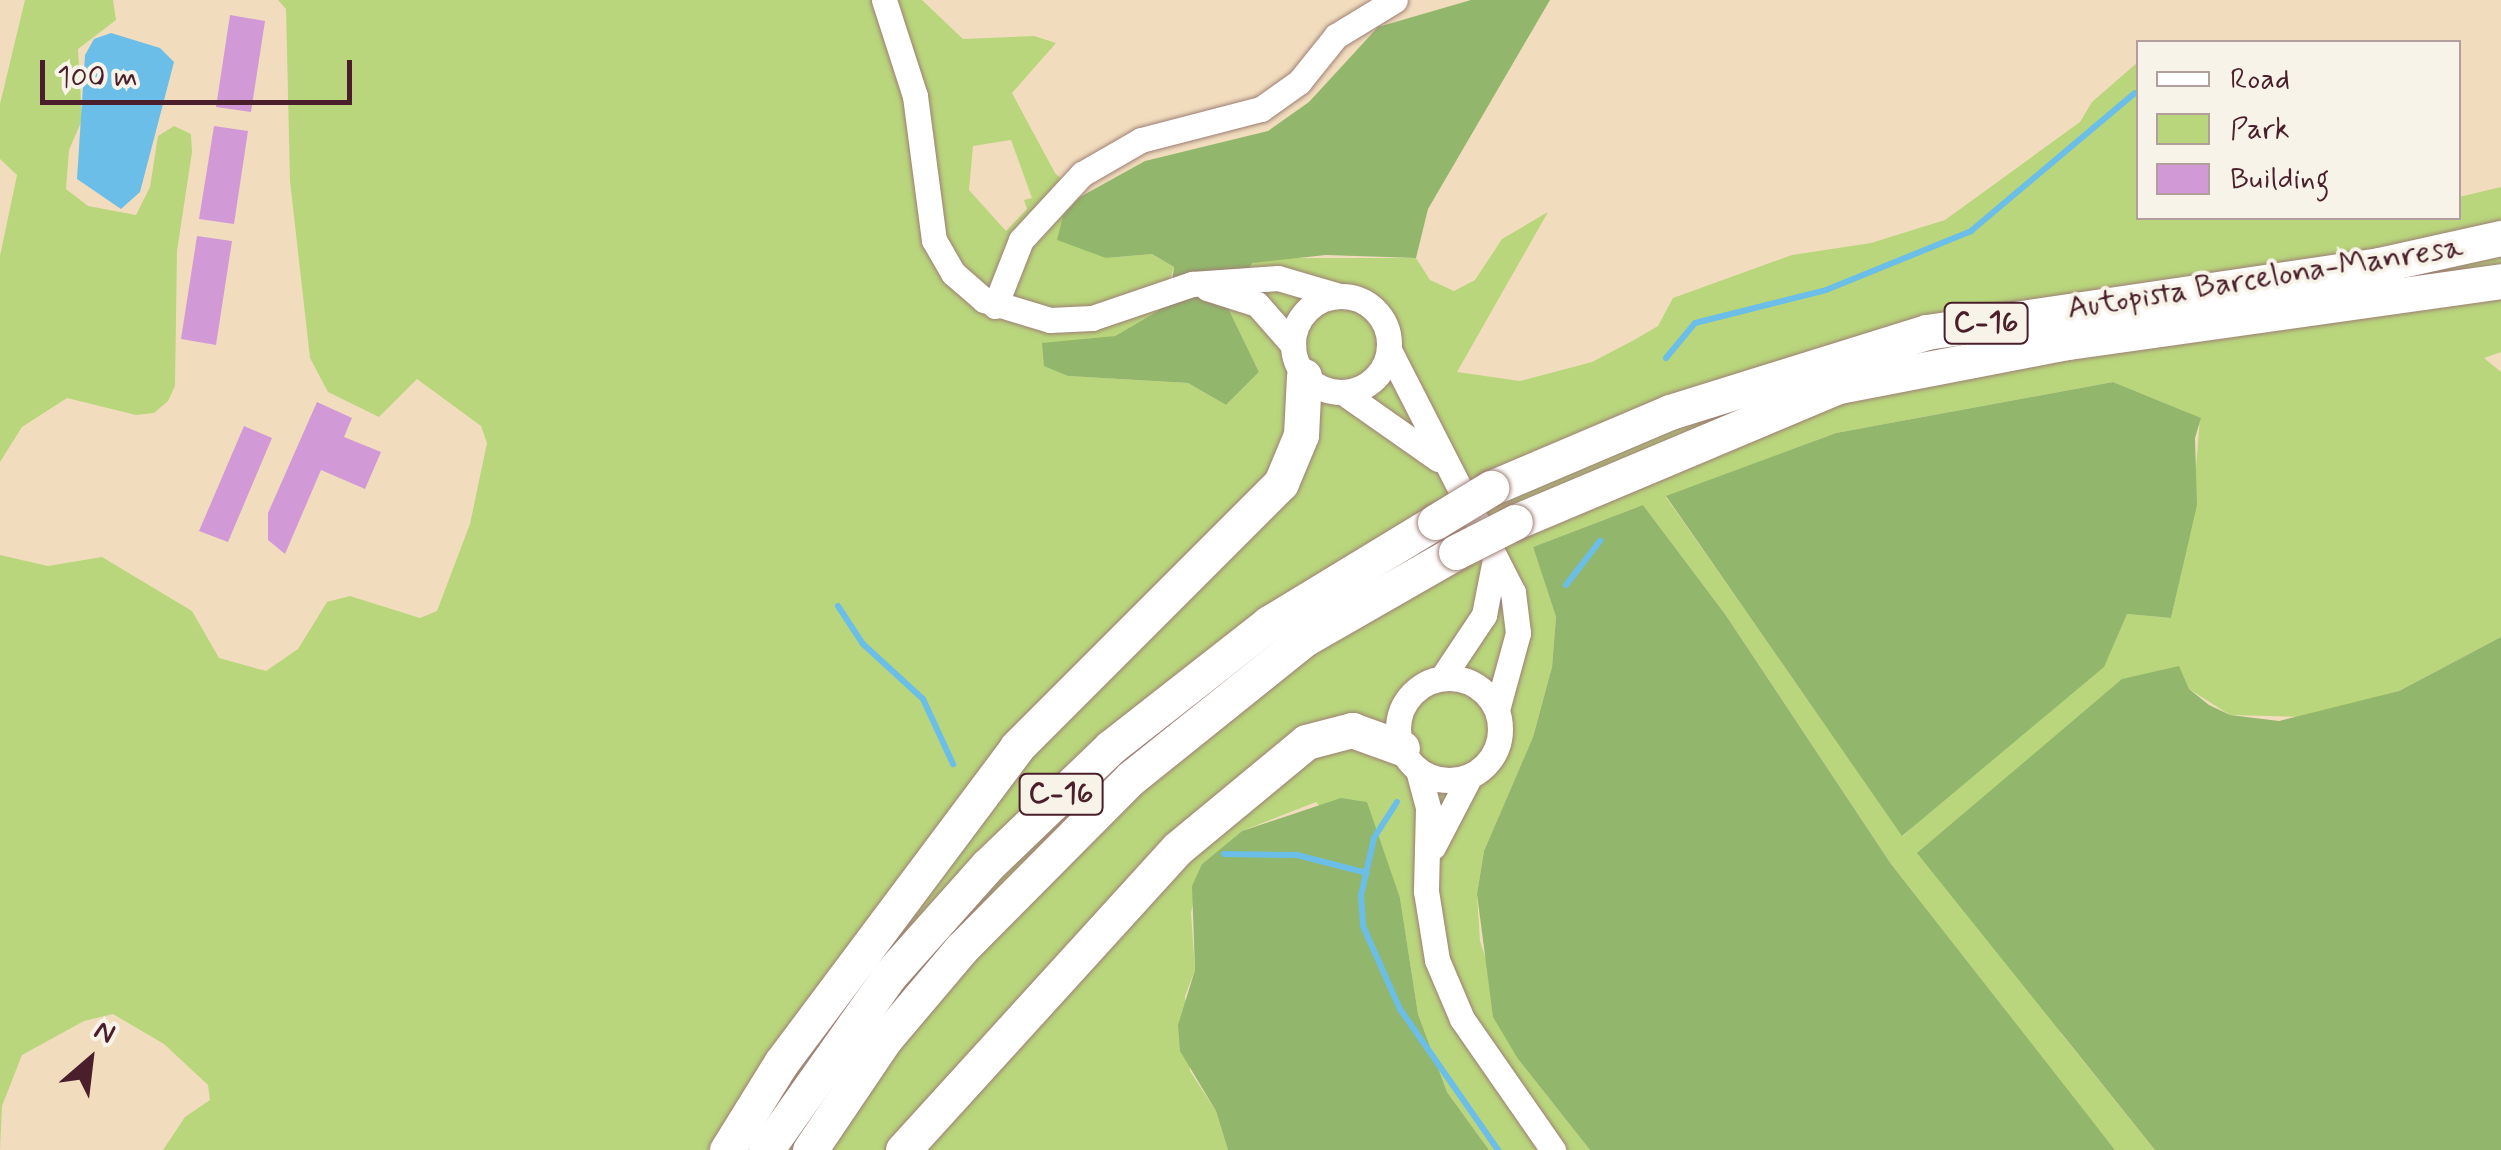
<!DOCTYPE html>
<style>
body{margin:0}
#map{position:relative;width:2501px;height:1150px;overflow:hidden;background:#f1ddbe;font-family:Mynerve,sans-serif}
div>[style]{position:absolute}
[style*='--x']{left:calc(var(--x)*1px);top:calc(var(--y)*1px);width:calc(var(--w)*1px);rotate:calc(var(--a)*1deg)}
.green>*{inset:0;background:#b9d67c}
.forest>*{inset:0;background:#92b76c}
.water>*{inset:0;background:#6bbee7}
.stream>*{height:6px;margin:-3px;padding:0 3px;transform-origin:3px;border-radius:3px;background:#6bbee7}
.building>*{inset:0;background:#d19ad7}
.roads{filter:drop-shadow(0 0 2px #9e7e74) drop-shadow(0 0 2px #9e7e74)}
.minor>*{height:25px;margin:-12.5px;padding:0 12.5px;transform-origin:12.5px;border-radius:12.5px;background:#fff}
.minor>.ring{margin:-12.5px;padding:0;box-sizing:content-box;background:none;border:25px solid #fff;border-radius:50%}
.highway>*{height:35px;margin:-17.5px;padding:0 17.5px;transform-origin:17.5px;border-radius:17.5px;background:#fff}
.bridges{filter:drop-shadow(0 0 2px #9e7e74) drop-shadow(0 0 2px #9e7e74)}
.highway-bridge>*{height:35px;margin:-17.5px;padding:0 17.5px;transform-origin:17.5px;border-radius:17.5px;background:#fff}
span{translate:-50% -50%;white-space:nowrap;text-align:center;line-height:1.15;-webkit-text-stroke:8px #f7f3e8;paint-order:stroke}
.shield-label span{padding:2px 8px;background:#f7f3e8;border:2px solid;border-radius:8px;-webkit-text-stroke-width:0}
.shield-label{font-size:30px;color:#4a1f2b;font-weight:700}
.street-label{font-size:32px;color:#4a1f2b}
.legend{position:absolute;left:2136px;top:40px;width:325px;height:180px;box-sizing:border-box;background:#f7f3e8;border:2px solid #b29e9c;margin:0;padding:12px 18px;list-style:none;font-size:30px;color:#4a1f2b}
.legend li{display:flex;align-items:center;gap:20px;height:50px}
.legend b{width:50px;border:2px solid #b29e9c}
.north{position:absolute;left:40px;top:1010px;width:100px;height:100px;-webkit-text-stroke:8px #f7f3e8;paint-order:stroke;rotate:28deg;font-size:28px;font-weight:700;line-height:40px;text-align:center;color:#4a1f2b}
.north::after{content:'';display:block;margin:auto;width:35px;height:45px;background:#4a1f2b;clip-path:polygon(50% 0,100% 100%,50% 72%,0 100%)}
.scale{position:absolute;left:40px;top:60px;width:312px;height:45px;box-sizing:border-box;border:5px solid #4a1f2b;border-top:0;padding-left:12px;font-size:30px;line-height:35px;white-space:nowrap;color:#4a1f2b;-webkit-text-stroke:8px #f7f3e8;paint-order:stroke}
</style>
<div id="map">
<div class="green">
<i style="clip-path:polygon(25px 0,113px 0,116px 20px,78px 49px,82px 120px,69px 150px,66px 189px,88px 206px,136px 215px,150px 187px,158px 136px,174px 126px,191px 134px,192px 152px,177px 251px,175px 386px,168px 401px,154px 413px,136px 415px,67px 398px,22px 427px,0 462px,0 256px,17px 175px,0 159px,0 104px)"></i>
<i style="clip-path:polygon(evenodd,278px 0,922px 0,963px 39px,1034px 36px,1056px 43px,1012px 93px,1055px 173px,1080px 197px,1064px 216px,1106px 258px,1152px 254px,1174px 267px,1158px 311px,1115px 336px,1091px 340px,1068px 376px,1188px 383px,1226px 405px,1259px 372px,1228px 308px,1252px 263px,1263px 258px,1416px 258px,1430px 280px,1454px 291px,1475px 280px,1502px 239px,1548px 212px,1457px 372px,1520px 381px,1592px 362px,1634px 340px,1658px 326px,1673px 298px,1792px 255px,1871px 243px,1945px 220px,2080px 122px,2092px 102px,2138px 62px,2138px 218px,2458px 218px,2459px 197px,2501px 187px,2501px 352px,2484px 358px,2501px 372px,2501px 637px,2399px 691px,2305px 717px,2230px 715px,2189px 689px,2060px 1032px,2155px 1150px,2115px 1150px,2087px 1115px,1891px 864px,1725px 614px,1643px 505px,1533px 547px,1556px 617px,1552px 667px,1533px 737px,1484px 851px,1477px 894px,1480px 941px,1518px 1059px,1590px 1150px,1489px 1150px,1447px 1092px,1418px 1014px,1400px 898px,1316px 802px,1242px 831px,1202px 864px,1191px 913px,1195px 970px,1185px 996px,1190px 1071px,1216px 1111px,1228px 1150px,163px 1150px,185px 1117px,210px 1100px,208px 1085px,164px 1044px,113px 1014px,84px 1021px,22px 1055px,2px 1106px,0 1150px,0 555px,48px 566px,102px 557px,192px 611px,219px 658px,266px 671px,298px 649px,327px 602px,350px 596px,420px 618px,437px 611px,470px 524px,487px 443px,481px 426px,417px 379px,379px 417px,328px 392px,310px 358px,290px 181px,286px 9px,278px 0,1011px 140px,1032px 198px,1024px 200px,1027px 209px,1006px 231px,969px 190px,973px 146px,1011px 140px,278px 0,2113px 382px,2200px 418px,2191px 528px,2171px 618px,2127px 614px,2118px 632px,1903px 836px,1666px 497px,1836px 433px,2113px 382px)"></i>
</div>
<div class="forest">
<i style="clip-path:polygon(1471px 0,1550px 0,1428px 209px,1416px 258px,1326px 255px,1252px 263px,1228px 308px,1259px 372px,1226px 405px,1188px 383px,1068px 376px,1044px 366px,1042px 343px,1115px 336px,1158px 311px,1171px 290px,1174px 267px,1152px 254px,1106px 258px,1057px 240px,1063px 216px,1080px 197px,1145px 161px,1268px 131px,1309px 102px,1378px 27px)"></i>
<i style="clip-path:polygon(2113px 382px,2201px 418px,2195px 438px,2197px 505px,2171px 618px,2127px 614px,2104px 667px,1902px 836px,1666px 496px,1836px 433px)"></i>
<i style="clip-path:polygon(1643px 505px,1725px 614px,1891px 864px,2115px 1150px,1590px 1150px,1518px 1059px,1493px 1017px,1477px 894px,1484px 851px,1533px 737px,1552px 667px,1556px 617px,1533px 547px)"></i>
<i style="clip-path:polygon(2501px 637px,2501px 1150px,2155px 1150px,1917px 853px,2122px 679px,2179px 666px,2189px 689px,2209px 705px,2230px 715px,2279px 721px,2399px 691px)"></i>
<i style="clip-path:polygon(1341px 798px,1367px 802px,1400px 898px,1418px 1014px,1447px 1092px,1489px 1150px,1228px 1150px,1216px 1111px,1180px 1051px,1178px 1025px,1195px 970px,1192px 886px,1202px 864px,1242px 831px)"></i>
</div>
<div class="water">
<i style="clip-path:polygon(111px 33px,160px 48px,174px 62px,140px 192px,121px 209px,77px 179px,85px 55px,94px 39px)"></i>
</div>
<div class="stream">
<i style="--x:1666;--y:358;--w:45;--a:-50.4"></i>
<i style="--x:1695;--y:323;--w:135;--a:-14.1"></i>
<i style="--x:1826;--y:290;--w:157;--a:-22.1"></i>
<i style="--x:1971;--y:231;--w:214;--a:-40.1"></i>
<i style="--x:1566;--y:585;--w:56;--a:-52.3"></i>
<i style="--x:838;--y:606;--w:45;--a:56.7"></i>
<i style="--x:863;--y:644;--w:81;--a:42.5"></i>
<i style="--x:923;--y:699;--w:72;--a:65.2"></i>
<i style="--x:1397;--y:802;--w:43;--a:122.6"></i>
<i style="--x:1374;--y:838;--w:58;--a:102.8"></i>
<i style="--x:1361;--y:895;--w:31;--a:86"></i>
<i style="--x:1363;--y:926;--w:91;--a:66"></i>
<i style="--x:1400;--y:1009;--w:172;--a:55.2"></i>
<i style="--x:1224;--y:854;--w:73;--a:0.8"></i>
<i style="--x:1297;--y:855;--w:72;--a:14.4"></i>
</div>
<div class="building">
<i style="clip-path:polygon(230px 15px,265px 21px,251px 112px,216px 107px)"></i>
<i style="clip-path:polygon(214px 126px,248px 131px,234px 224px,199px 219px)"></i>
<i style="clip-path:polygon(197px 236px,232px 241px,216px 345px,181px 339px)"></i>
<i style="clip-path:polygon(317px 402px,352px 418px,344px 437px,381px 452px,365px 489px,321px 470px,285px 554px,268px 540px,268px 513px)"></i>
<i style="clip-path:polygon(244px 426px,272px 438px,228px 542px,199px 531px)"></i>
</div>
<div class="roads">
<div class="minor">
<i style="--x:884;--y:0;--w:101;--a:72.1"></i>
<i style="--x:915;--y:96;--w:145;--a:82.5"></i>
<i style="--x:934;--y:240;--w:38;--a:60"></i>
<i style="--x:953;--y:273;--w:41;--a:41.1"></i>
<i style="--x:984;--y:300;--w:69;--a:16.9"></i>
<i style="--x:1050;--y:320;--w:42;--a:-2.7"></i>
<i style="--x:1092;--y:318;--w:106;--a:-18.8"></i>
<i style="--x:1192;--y:284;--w:86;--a:-4"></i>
<i style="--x:1278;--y:278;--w:64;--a:16.4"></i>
<i style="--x:1207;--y:288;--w:52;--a:17.7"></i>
<i style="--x:1257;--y:304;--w:55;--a:48.7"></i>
<i class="ring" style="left:1293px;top:296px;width:71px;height:71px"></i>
<i style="--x:995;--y:306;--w:71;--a:-68.5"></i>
<i style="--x:1021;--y:240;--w:90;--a:-47.3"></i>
<i style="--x:1082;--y:174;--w:68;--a:-30"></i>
<i style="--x:1141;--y:140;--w:124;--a:-14.5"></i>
<i style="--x:1261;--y:109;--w:47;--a:-35.4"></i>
<i style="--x:1299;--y:82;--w:59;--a:-51.2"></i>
<i style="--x:1336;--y:36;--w:69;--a:-31.4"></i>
<i style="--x:1389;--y:350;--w:272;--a:62.9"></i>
<i style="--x:1513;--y:592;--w:41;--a:83"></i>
<i style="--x:1518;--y:633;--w:80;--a:105.3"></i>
<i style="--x:1344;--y:393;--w:115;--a:35.1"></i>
<i class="ring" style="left:1398px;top:678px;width:77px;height:77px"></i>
<i style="--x:1442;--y:678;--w:76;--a:-56.3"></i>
<i style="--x:1484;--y:615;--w:57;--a:-78.9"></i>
<i style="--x:1418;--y:770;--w:39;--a:75"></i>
<i style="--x:1428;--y:808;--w:83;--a:91.4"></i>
<i style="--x:1426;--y:891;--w:70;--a:80.9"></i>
<i style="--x:1437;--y:960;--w:64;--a:67"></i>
<i style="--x:1462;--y:1019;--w:160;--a:55.2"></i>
<i style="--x:1433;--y:847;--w:80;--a:-62.5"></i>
</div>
<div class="highway">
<i style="--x:1491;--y:488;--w:194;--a:-23"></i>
<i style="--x:1670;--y:412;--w:269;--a:-17.3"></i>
<i style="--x:1927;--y:332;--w:457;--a:-8.4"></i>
<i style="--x:2379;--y:265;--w:125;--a:-12.5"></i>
<i style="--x:1515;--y:522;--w:351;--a:-22.8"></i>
<i style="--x:1839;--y:386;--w:233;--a:-10.9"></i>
<i style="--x:2068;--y:342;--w:437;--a:-8"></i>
<i style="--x:727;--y:1150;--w:102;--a:-58.2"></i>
<i style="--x:781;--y:1063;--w:394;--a:-53.2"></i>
<i style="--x:1017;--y:747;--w:373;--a:-45"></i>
<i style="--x:1281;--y:483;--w:52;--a:-67.4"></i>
<i style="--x:1301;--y:435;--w:59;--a:-87.1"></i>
<i style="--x:766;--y:1150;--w:213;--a:-54.7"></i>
<i style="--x:889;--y:976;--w:149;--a:-48.3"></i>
<i style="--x:988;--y:865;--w:170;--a:-43.8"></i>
<i style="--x:1111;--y:747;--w:201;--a:-38.1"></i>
<i style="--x:1269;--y:623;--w:194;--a:-31.3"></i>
<i style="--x:810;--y:1150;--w:134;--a:-56"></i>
<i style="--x:885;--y:1039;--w:118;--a:-49.8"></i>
<i style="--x:961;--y:949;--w:241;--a:-45.2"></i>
<i style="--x:1131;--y:778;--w:224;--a:-38.7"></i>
<i style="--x:1306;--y:638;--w:173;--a:-29.8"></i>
<i style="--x:903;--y:1150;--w:408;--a:-47.7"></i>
<i style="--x:1178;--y:848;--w:166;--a:-39.6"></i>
<i style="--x:1306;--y:742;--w:48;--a:-14.6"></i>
<i style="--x:1352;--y:730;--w:53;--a:19.8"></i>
</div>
</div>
<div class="bridges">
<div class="highway-bridge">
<i style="--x:1435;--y:522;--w:66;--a:-31.3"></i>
<i style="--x:1456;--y:552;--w:66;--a:-27"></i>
</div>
</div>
<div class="shield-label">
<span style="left:1986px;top:323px">C-16</span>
<span style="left:1061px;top:794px">C-16</span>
</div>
<div class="street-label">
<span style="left:2265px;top:278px;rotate:-9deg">Autopista Barcelona-Manresa</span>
</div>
<ul class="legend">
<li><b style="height:12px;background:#fff"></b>Road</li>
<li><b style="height:28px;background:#b9d67c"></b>Park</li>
<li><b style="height:28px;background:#d19ad7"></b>Building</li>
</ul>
<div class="north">N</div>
<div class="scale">100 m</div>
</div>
